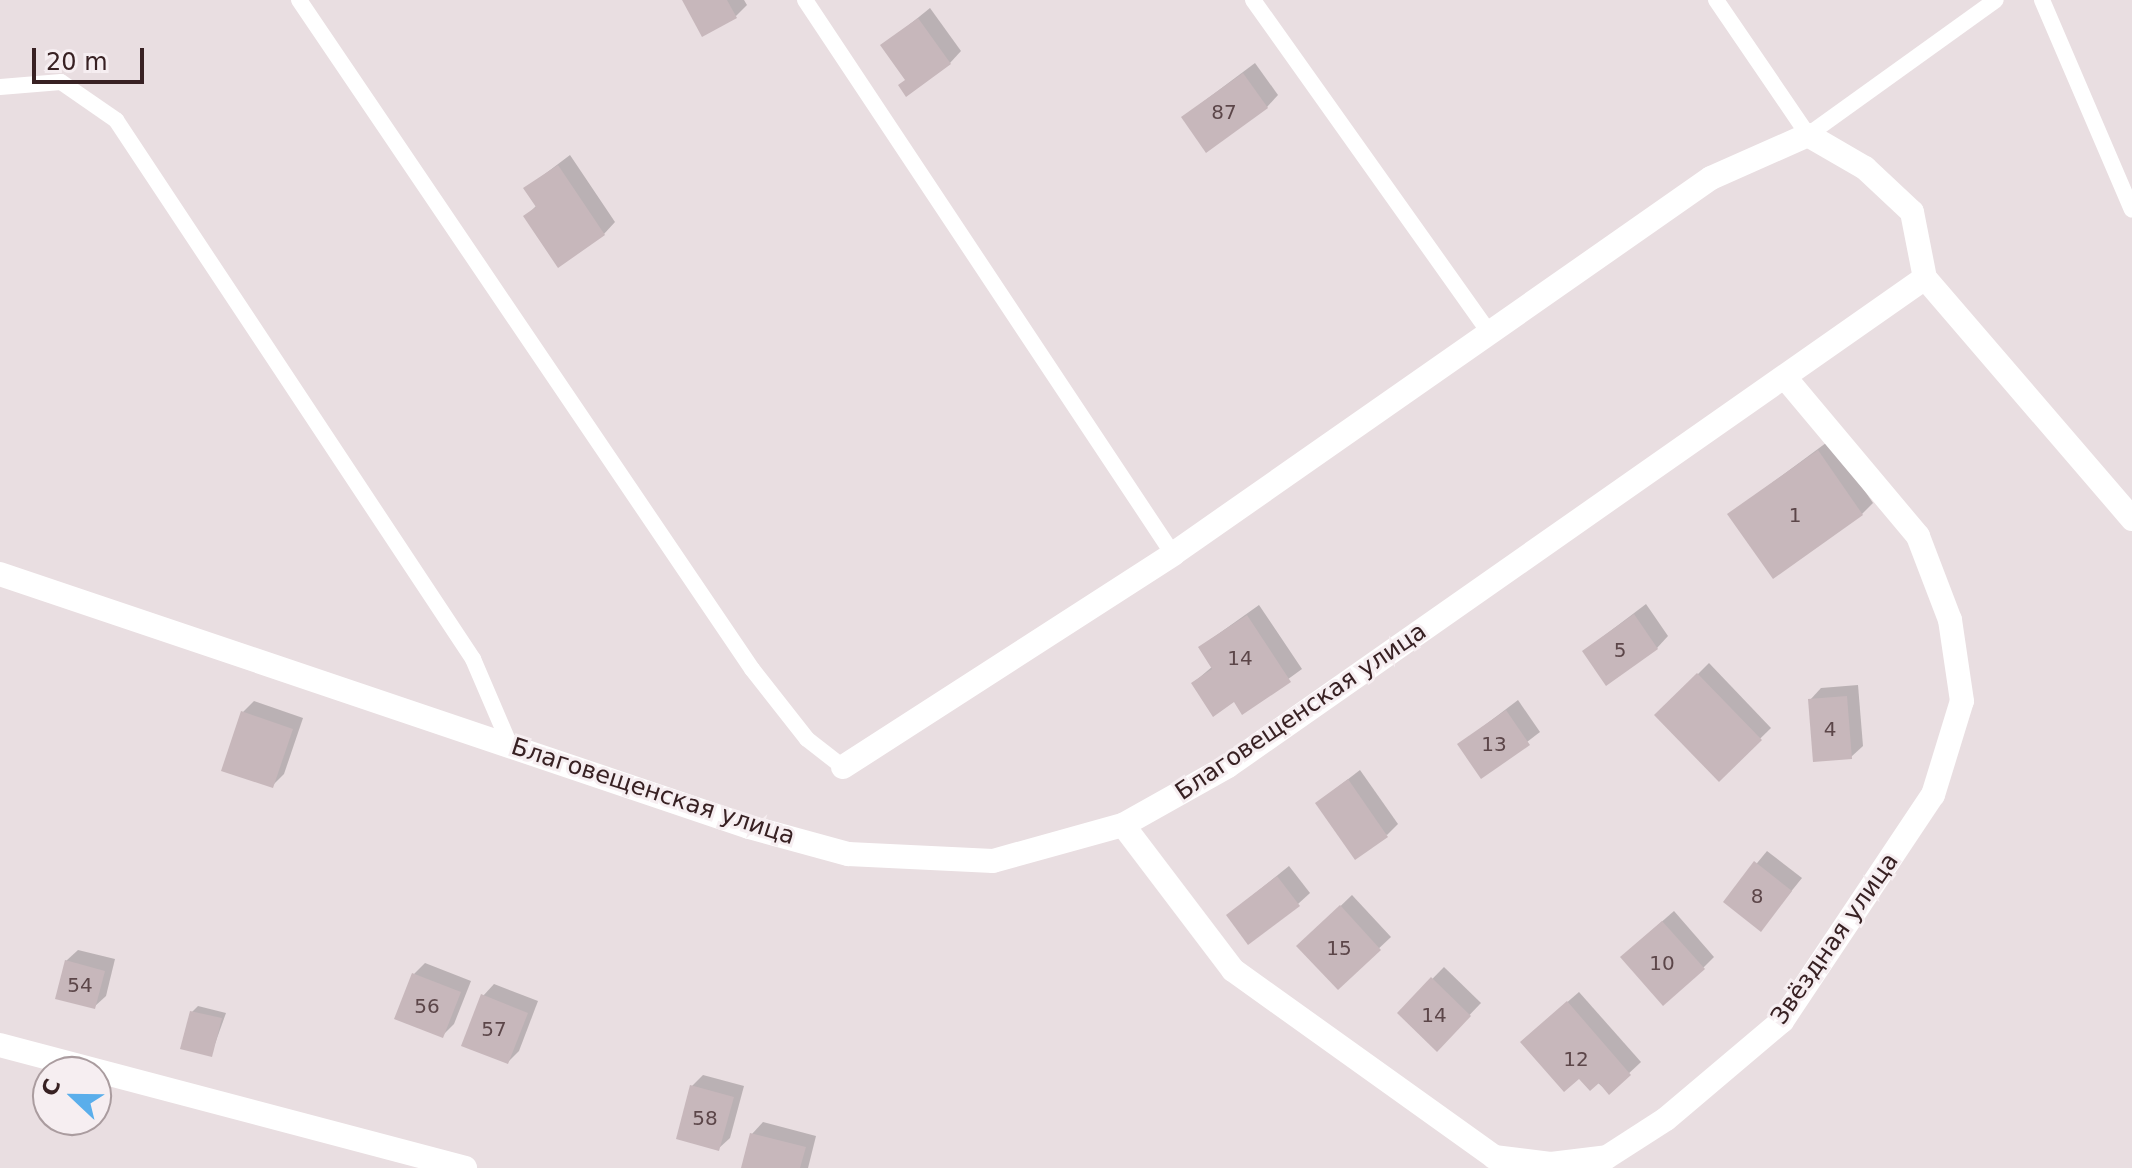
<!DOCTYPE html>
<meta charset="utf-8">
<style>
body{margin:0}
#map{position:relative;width:2132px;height:1168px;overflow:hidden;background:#e9dee1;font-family:"DejaVu Sans",sans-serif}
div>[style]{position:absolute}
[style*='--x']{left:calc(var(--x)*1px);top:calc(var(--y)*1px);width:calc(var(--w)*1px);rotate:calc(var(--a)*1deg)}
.shadow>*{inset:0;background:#0003}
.building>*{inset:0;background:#c7b7bb}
.lane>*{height:16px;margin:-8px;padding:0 8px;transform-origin:8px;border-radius:8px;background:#fff}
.street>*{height:24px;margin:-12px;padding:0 12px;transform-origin:12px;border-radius:12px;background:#fff}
span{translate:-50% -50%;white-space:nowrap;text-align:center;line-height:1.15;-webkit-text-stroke:6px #f6eef1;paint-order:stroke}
.number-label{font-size:20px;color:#5c4649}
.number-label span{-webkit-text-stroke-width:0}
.street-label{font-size:24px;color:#382123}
.north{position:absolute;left:32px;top:1056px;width:80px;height:80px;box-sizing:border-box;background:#f6eef1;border:2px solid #aa9c9f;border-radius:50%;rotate:292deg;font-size:22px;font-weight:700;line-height:32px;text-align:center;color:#382123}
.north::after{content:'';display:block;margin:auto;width:28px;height:36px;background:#5aaeeb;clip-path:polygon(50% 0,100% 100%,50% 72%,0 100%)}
.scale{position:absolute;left:32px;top:48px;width:112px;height:36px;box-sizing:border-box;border:4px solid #382123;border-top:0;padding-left:10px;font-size:24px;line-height:28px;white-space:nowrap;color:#382123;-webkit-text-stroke:6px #f6eef1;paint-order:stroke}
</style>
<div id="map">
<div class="shadow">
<i style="clip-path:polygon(684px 0,744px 0,747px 5px,736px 16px)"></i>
<i style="clip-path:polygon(930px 8px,961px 51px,950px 63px,907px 79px,883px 46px)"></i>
<i style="clip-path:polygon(1255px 63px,1278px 95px,1267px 107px,1183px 117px)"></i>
<i style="clip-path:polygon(570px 155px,615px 222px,604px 234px,525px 217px,537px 205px,525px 189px)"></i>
<i style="clip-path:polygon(1830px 440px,1873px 503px,1862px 514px,1730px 514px)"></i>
<i style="clip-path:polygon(1646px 604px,1668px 636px,1657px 648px,1584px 651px)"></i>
<i style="clip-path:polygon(1259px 605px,1302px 669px,1243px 712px,1235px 700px,1193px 683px,1213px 666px,1200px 647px)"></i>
<i style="clip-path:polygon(1709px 663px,1771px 728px,1719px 779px,1657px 715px)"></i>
<i style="clip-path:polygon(1858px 685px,1863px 746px,1851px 757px,1810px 700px,1821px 688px)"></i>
<i style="clip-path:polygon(1518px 700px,1540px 732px,1482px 776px,1460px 744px)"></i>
<i style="clip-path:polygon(254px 701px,303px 718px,284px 774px,272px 786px,243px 712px)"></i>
<i style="clip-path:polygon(1360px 770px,1398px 824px,1387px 835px,1317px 803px)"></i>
<i style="clip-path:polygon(1767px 851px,1802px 878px,1761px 929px,1725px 902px)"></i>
<i style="clip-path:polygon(1289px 866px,1310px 893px,1298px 904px,1228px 915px)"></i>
<i style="clip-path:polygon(1352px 895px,1391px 937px,1338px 987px,1299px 946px)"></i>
<i style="clip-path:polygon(1674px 911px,1714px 957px,1703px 968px,1634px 946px)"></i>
<i style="clip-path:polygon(78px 950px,115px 959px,106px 996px,94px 1007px,66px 961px)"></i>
<i style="clip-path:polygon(425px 963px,471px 981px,454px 1024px,442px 1036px,414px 974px)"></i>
<i style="clip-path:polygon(1444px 967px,1481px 1003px,1437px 1049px,1399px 1013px)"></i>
<i style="clip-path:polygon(494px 984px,538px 1001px,519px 1051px,508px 1062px,483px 996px)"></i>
<i style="clip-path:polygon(1579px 992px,1641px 1062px,1609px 1092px,1534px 1031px)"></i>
<i style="clip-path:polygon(198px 1006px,226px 1013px,211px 1055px,192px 1012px)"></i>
<i style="clip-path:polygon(703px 1075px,744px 1086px,730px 1138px,718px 1149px,692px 1086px)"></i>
<i style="clip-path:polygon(763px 1122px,816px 1136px,808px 1168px,743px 1168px,752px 1134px)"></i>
</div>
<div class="building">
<i style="clip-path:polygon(682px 0,727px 0,737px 18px,702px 37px)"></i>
<i style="clip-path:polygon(918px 18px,951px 64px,906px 97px,898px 85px,905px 80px,880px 45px)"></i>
<i style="clip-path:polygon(1243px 73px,1268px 108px,1206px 153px,1181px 117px)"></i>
<i style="clip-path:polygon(558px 165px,605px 235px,558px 268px,523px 216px,536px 207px,523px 188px)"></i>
<i style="clip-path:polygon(1818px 450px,1863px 515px,1773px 579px,1727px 514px)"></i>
<i style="clip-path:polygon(1634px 614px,1658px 649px,1606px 686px,1582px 651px)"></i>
<i style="clip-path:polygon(1247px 615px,1291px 682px,1242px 715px,1234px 702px,1213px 717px,1191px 683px,1212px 669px,1198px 647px)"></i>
<i style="clip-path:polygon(1697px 673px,1762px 740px,1719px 782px,1654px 715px)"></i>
<i style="clip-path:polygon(1847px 696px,1852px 759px,1813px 762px,1808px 699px)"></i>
<i style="clip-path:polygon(1506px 710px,1530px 745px,1481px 779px,1457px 744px)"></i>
<i style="clip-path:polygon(241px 711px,293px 729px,273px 788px,221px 771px)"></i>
<i style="clip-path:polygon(1348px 779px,1388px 837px,1355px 860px,1315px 803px)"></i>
<i style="clip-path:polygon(1754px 861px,1792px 891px,1761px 932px,1723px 902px)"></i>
<i style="clip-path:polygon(1277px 876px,1300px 906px,1248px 945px,1226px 915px)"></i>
<i style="clip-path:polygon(1340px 905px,1381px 950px,1338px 990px,1296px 946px)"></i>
<i style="clip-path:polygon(1662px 921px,1705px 969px,1663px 1006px,1620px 957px)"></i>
<i style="clip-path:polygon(65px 960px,105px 971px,95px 1009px,55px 999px)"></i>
<i style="clip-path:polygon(412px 973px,461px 992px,443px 1038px,394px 1019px)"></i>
<i style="clip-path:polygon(1431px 977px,1471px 1016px,1437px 1052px,1397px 1013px)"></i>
<i style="clip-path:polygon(481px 994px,528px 1013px,508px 1064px,461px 1046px)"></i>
<i style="clip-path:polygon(1567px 1001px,1631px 1075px,1609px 1095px,1599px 1083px,1590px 1091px,1579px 1079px,1564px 1092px,1520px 1042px)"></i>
<i style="clip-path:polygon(190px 1011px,222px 1018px,212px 1057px,180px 1049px)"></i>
<i style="clip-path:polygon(690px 1085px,734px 1097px,719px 1151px,676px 1139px)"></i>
<i style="clip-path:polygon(750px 1133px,806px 1147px,800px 1168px,741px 1168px)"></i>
</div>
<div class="lane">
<i style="--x:299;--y:0;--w:808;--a:55.9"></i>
<i style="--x:752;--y:669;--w:89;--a:51.8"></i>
<i style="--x:807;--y:739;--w:46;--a:37.9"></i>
<i style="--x:805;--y:0;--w:665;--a:56.41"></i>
<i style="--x:1253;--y:0;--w:411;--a:54.6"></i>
<i style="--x:1716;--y:0;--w:163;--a:55.7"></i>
<i style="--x:1808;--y:135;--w:231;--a:-35.7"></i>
<i style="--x:2042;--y:0;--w:228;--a:66.8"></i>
<i style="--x:0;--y:87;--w:61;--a:-4.7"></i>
<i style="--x:61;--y:82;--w:67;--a:34.6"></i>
<i style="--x:116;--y:120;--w:647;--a:56.48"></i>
<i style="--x:473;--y:659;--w:91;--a:66.8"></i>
</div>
<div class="street">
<i style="--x:0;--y:574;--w:791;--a:18.66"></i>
<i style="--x:749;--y:827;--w:103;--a:15.3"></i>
<i style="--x:848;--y:854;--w:145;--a:2.8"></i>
<i style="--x:993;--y:861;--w:135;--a:-15.5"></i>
<i style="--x:1123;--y:825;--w:120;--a:-29.3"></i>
<i style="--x:1228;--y:766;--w:851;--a:-35"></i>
<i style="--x:843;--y:767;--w:393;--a:-32.8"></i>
<i style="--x:1173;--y:554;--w:656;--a:-34.95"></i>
<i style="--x:1711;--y:178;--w:106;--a:-23.9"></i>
<i style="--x:1808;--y:135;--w:66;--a:30.1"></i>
<i style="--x:1865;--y:168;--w:64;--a:43.1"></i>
<i style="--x:1912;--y:212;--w:67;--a:78.9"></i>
<i style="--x:1925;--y:278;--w:318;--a:49.3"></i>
<i style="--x:1123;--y:825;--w:182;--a:52.8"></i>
<i style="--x:1233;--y:970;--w:321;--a:35.6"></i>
<i style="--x:1494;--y:1157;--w:57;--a:7"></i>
<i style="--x:1551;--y:1164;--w:56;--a:-7.1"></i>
<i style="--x:1607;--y:1157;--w:70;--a:-32.8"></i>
<i style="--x:1666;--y:1119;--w:152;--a:-40.2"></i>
<i style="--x:1782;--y:1021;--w:272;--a:-56.3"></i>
<i style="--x:1933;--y:795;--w:98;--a:-72.9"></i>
<i style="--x:1962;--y:701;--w:82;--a:-98.4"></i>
<i style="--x:1950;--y:620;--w:90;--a:-110.9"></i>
<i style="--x:1918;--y:536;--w:204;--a:-130"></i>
<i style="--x:0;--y:1045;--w:481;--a:14.8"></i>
</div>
<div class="number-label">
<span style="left:1224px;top:112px">87</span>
<span style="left:1795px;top:515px">1</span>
<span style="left:1620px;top:650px">5</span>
<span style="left:1240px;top:658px">14</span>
<span style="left:1830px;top:729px">4</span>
<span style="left:1494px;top:744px">13</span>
<span style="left:1757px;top:896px">8</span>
<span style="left:1339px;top:948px">15</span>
<span style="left:1662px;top:963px">10</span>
<span style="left:80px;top:985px">54</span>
<span style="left:427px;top:1006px">56</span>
<span style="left:1434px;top:1015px">14</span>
<span style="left:494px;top:1029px">57</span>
<span style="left:1576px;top:1059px">12</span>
<span style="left:705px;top:1118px">58</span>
</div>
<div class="street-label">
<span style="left:1301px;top:712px;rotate:-34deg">Благовещенская улица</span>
<span style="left:653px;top:792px;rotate:18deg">Благовещенская улица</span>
<span style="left:1835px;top:939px;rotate:-55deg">Звёздная улица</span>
</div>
<div class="north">С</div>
<div class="scale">20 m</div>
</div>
